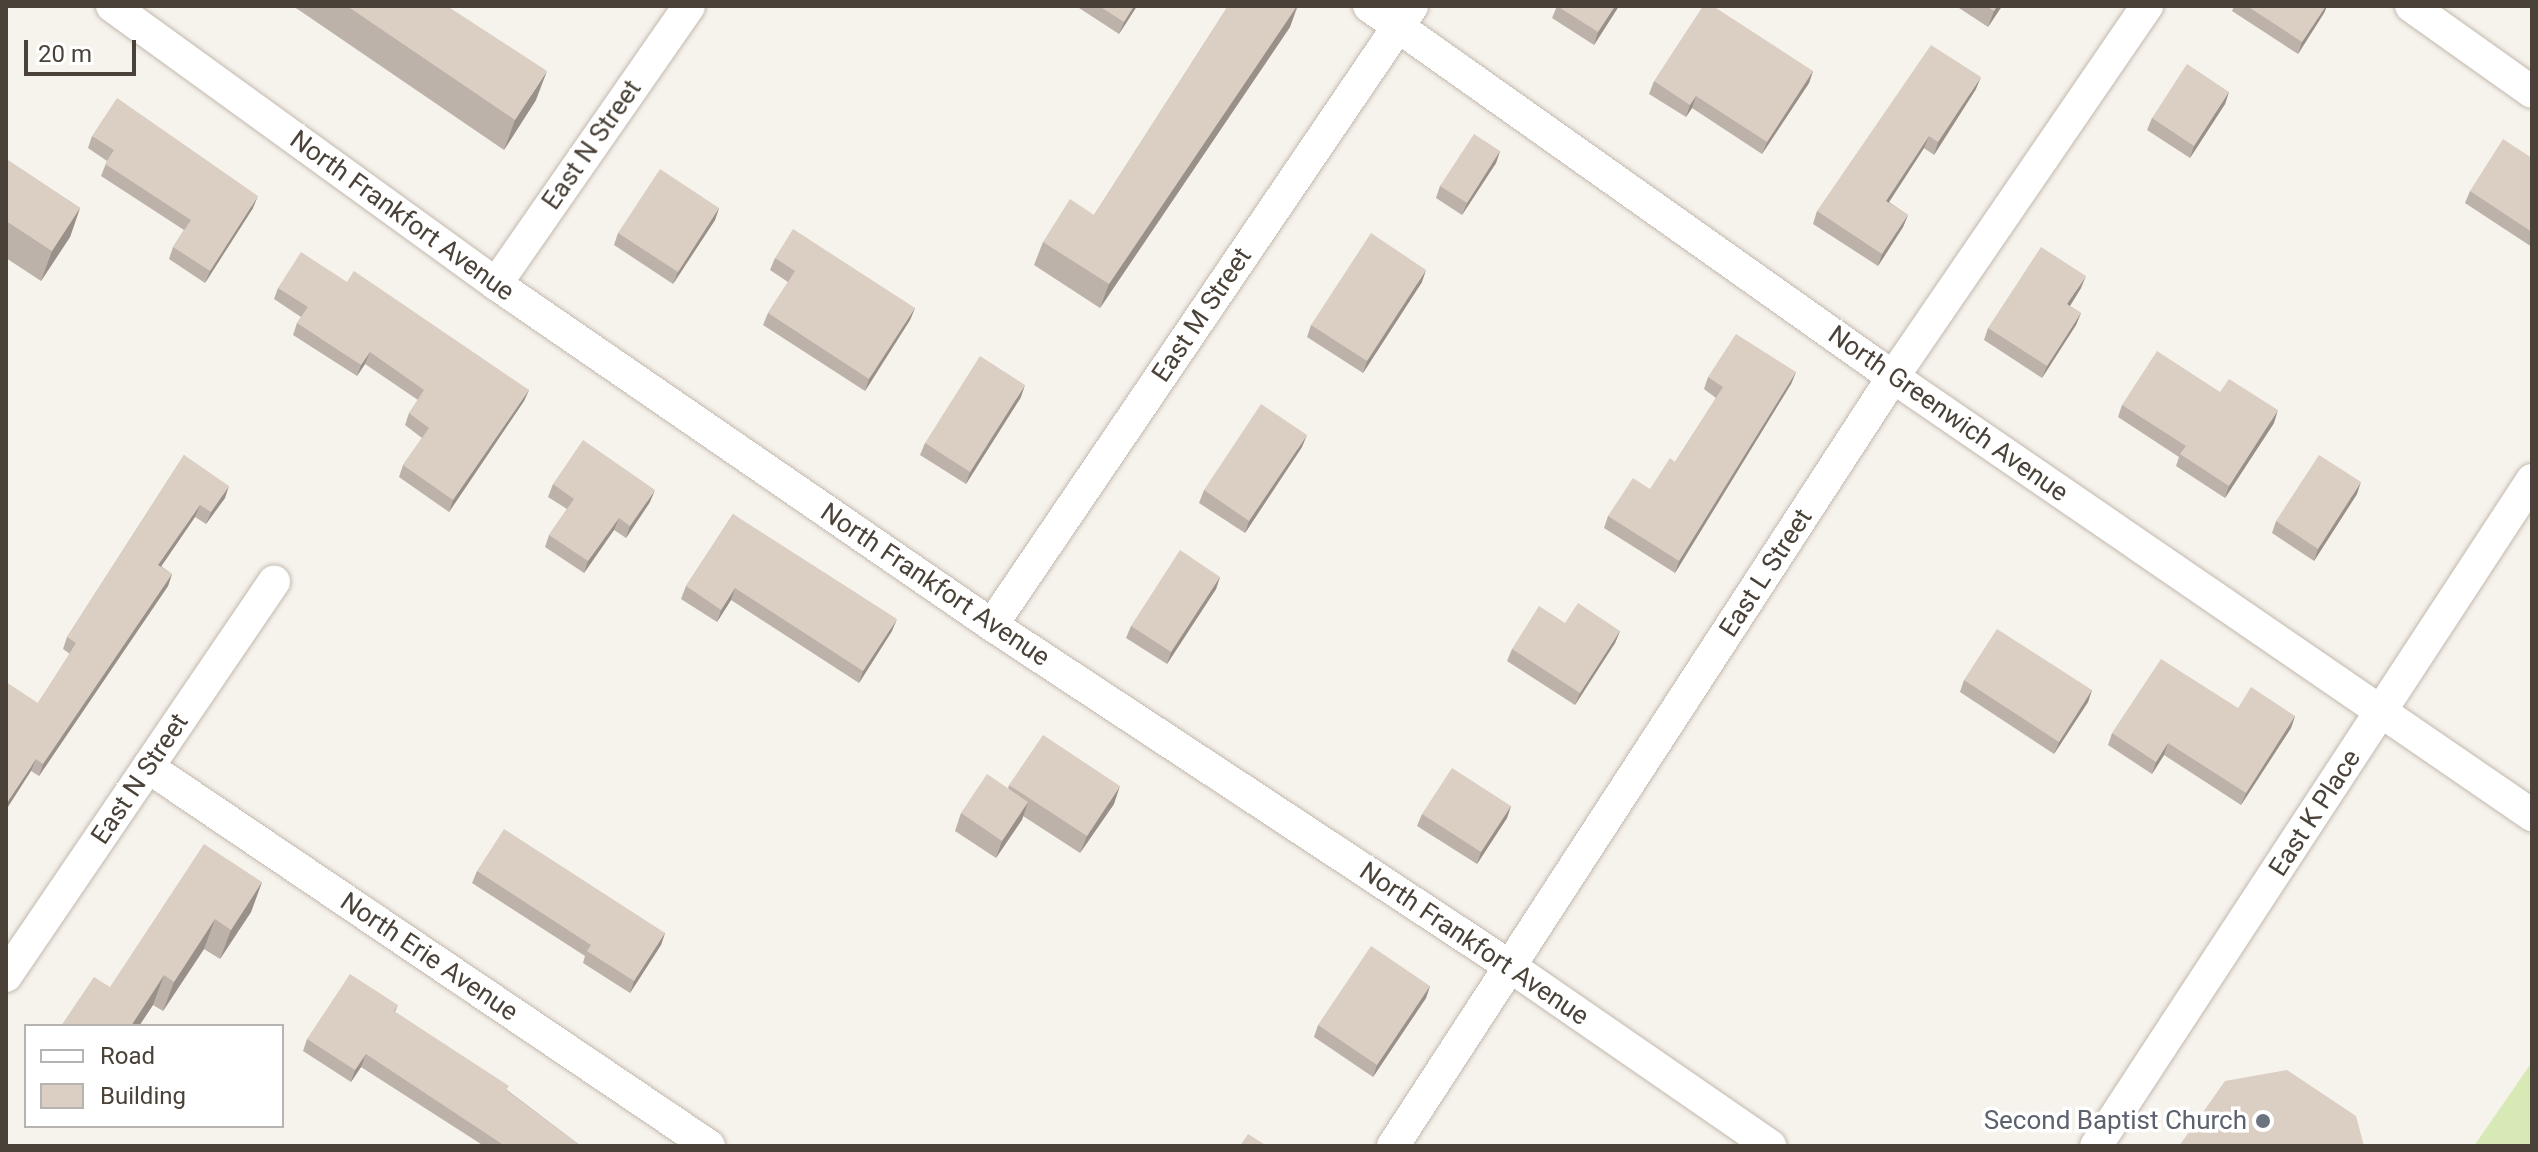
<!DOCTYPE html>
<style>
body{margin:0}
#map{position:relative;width:2538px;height:1152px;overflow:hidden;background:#f6f2ec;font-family:Roboto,sans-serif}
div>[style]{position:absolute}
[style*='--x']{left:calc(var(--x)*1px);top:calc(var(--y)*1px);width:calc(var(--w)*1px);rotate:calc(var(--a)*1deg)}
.green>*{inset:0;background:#d7e9b5}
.roads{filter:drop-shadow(0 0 2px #c2b9ae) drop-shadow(0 0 2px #c2b9ae)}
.minor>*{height:32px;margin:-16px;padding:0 16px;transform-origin:16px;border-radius:16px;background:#fff}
.wall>*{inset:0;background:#bcb2a9}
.shaded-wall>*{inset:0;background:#999189}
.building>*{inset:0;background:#dbcfc4}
.dots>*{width:22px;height:22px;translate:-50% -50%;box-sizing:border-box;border:4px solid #fff;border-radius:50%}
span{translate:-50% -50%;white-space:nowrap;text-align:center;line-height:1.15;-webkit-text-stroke:7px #fff;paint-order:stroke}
.street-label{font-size:26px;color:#4a4239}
.worship-label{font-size:26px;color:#5b616d}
.right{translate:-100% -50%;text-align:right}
.frame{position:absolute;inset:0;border:8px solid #4a4239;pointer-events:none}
.legend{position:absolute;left:24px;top:1024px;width:260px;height:104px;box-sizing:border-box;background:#fff;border:2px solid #b7b3b0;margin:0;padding:10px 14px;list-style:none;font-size:24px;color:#4a4239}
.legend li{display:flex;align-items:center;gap:16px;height:40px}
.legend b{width:40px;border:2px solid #b7b3b0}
.scale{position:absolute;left:24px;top:40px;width:112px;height:36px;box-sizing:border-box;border:4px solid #4a4239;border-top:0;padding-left:10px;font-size:24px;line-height:28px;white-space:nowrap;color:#4a4239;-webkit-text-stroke:6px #fff;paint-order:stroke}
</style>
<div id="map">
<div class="green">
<i style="clip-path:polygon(2532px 1062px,2532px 1146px,2474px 1146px)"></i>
</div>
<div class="roads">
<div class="minor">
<i style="--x:112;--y:6;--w:474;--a:35.9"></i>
<i style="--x:496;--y:284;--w:602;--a:34.51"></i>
<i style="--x:992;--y:625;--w:622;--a:33.38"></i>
<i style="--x:1511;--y:967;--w:315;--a:34.6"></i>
<i style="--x:1369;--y:6;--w:642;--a:35.3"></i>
<i style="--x:1893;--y:377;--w:775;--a:34.43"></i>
<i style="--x:2411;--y:6;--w:148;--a:35.4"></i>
<i style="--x:496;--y:284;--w:338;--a:-55.2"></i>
<i style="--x:992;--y:625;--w:748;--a:-55.84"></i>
<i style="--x:148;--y:767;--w:677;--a:34.04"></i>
<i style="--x:6;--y:976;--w:477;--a:-55.8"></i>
<i style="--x:1393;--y:1146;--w:917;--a:-56.97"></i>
<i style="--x:1893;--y:377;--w:450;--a:-55.6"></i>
<i style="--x:2096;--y:1146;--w:796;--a:-56.79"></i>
</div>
</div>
<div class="wall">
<i style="clip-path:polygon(293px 6px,447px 6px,536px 100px,504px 150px)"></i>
<i style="clip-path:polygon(1076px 6px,1137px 6px,1119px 34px)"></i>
<i style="clip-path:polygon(1228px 6px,1298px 6px,1290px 27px,1100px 308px,1034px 265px,1043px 242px,1094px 215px)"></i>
<i style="clip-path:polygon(1557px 6px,1619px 6px,1594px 45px,1552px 18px)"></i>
<i style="clip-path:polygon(1956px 6px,2002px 6px,1988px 27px)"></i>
<i style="clip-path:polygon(2234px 6px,2327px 6px,2324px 13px,2298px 54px,2232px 11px)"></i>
<i style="clip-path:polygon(1813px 71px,1809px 83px,1762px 154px,1692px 108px,1686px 117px,1649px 94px,1654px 81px)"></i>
<i style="clip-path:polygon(1976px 89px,1934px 155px,1924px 148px,1889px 202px,1908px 215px,1903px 227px,1878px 266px,1813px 224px,1817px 211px)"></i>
<i style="clip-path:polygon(2229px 92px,2225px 104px,2190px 158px,2147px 130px,2152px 118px)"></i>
<i style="clip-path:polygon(92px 136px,253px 208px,205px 283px,169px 259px,173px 247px,184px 230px,101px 176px,107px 161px,88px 148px)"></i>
<i style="clip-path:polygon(1500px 151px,1496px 163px,1462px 215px,1436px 198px,1440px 186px)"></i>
<i style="clip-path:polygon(2532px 158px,2532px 247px,2465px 203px,2470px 191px)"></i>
<i style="clip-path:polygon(6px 159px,80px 208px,70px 237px,41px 281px,6px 258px)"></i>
<i style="clip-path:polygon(719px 208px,715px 220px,673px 284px,614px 245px,618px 233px)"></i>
<i style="clip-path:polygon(775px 258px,915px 308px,910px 320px,865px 391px,763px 325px,768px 313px,788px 282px,770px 270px)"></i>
<i style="clip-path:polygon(347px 282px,529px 390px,524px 401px,449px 512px,399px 477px,403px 465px,422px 438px,405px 425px,409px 413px,418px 400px,365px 364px,357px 376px,293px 335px,297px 323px,301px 317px,274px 299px,278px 288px)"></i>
<i style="clip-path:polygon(1422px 282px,1363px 373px,1307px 337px,1311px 325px)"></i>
<i style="clip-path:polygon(2081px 288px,2070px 306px,2081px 313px,2076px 325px,2042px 378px,1984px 340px,1988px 328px)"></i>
<i style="clip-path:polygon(1796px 372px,1791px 384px,1675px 573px,1604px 528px,1608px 516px,1650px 489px,1675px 462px,1716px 398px,1704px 389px,1708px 377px)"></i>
<i style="clip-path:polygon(2220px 392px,2274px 423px,2225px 498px,2176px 466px,2179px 457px,2118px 417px,2122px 405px)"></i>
<i style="clip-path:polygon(1021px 397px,966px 484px,920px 455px,925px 443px)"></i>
<i style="clip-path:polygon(1302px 447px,1245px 533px,1199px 503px,1204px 490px)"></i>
<i style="clip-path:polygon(184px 455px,225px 498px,206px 524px,195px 517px,161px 566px,172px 574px,168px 586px,39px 776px,31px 771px,38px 703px,70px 654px,63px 649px,67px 637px)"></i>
<i style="clip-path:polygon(553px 484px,650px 502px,626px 538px,614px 530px,584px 573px,545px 547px,549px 535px,567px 509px,548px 497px)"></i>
<i style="clip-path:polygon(2357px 494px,2314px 561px,2272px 533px,2276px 521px)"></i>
<i style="clip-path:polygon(733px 514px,892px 631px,859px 683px,731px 600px,717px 622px,681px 599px,686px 586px)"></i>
<i style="clip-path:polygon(1220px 577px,1216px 589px,1167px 664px,1126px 638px,1131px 626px)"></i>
<i style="clip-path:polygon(1565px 623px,1620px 631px,1615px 643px,1575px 705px,1507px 661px,1512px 649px)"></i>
<i style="clip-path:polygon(1964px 680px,2092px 690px,2088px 702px,2054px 754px,1960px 692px)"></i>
<i style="clip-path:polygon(2295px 716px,2291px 728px,2241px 805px,2164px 755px,2152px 774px,2108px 745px,2112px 733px)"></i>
<i style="clip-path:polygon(1009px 785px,1114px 804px,1080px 853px,1023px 816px,996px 858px,955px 831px,961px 813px,1008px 789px)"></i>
<i style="clip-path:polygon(1511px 806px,1507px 818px,1477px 864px,1417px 826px,1422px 814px)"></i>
<i style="clip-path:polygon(477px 871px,665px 933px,661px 945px,630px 993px,583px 963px,585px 956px,472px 883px)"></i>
<i style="clip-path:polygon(262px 882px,251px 912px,220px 959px,204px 949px,163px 1011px,153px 1005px,139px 1026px,61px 1026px)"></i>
<i style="clip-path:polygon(1430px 986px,1426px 998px,1373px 1077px,1314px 1037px,1318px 1025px)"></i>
<i style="clip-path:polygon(398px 1005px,395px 1012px,507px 1090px,581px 1146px,484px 1146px,361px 1067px,351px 1082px,303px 1051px,307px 1039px)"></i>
</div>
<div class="shaded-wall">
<i style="clip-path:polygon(1134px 6px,1137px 6px,1119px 34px,1124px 22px)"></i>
<i style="clip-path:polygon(1297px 6px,1290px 27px,1100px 308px,1109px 284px)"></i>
<i style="clip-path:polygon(1615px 6px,1619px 6px,1594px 45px,1598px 32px)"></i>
<i style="clip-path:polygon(1997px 6px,2002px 6px,1988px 27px,1994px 11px)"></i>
<i style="clip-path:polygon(2326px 6px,2327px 6px,2324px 13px,2298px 54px,2302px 42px)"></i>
<i style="clip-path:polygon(547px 71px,536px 100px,504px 150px,515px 120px)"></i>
<i style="clip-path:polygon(1813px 71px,1809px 83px,1762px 154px,1767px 142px)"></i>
<i style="clip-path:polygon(1981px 77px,1976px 89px,1934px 155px,1938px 142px)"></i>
<i style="clip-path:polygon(2229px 92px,2225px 104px,2190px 158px,2194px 146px)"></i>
<i style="clip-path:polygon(1696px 96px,1692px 108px,1686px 117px,1690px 105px)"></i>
<i style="clip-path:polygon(1929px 136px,1924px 148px,1882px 213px,1886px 201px)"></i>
<i style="clip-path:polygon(1500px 151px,1496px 163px,1462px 215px,1467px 203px)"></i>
<i style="clip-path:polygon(258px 196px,253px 208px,205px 283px,210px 271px)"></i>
<i style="clip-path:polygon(80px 208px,70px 237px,41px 281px,52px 251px)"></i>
<i style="clip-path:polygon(719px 208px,715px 220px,673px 284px,678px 272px)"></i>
<i style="clip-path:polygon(1908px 215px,1903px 227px,1878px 266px,1882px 254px)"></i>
<i style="clip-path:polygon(1426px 270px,1422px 282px,1363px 373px,1367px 361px)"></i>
<i style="clip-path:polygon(2086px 276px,2081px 288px,2063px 317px,2067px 304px)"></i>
<i style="clip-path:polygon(915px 308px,910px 320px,865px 391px,869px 379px)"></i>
<i style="clip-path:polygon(2081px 313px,2076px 325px,2042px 378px,2047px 366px)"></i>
<i style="clip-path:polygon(370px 352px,365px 364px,357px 376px,361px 365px)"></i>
<i style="clip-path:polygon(1796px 372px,1791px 384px,1675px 573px,1679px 561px)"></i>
<i style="clip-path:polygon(1025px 385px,1021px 397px,966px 484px,970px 472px)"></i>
<i style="clip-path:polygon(529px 390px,524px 401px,449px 512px,453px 500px)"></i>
<i style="clip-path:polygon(2278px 410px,2274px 423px,2225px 498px,2229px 486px)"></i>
<i style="clip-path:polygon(1307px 435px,1302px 447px,1245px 533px,1249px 521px)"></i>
<i style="clip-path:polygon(2361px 482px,2357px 494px,2314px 561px,2318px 549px)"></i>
<i style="clip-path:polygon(229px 486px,225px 498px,206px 524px,211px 512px)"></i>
<i style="clip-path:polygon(655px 490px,650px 502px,626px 538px,630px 526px)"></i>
<i style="clip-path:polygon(200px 505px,195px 517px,154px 577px,158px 565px)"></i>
<i style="clip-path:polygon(619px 518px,614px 530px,584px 573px,588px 561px)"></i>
<i style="clip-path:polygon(172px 574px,168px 586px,39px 776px,43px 764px)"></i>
<i style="clip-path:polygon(1220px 577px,1216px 589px,1167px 664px,1171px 652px)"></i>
<i style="clip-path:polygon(735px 588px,731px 600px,717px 622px,721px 610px)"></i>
<i style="clip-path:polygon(897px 619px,892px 631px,859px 683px,863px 671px)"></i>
<i style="clip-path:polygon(1620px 631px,1615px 643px,1575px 705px,1580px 693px)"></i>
<i style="clip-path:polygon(2092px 690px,2088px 702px,2054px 754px,2059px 742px)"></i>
<i style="clip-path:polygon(2295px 716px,2291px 728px,2241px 805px,2246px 793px)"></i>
<i style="clip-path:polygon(2168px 743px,2164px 755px,2152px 774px,2156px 762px)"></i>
<i style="clip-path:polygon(36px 759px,31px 771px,6px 810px,6px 804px)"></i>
<i style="clip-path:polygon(1120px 786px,1114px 804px,1080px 853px,1087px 836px)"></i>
<i style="clip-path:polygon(1028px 802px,1022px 820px,996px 858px,1002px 841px)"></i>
<i style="clip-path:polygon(1511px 806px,1507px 818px,1477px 864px,1481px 852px)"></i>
<i style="clip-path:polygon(262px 882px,251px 912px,220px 959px,231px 930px)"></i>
<i style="clip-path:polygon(215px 919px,204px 949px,163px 1011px,174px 982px)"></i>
<i style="clip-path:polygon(665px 933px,661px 945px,630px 993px,634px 981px)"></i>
<i style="clip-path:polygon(164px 975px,153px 1005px,139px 1026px,131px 1026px)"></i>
<i style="clip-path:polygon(1430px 986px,1426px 998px,1373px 1077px,1377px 1065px)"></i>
<i style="clip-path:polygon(366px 1054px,361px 1067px,351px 1082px,355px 1070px)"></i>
</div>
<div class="building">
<i style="clip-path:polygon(347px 6px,447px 6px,547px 71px,515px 120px)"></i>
<i style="clip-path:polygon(1099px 6px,1134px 6px,1124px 22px)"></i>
<i style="clip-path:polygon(1228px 6px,1297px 6px,1109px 284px,1043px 242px,1070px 199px,1094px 215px)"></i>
<i style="clip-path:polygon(1557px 6px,1615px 6px,1598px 32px)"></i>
<i style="clip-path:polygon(1703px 6px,1713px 6px,1813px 71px,1767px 142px,1696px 96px,1690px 105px,1654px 81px)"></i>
<i style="clip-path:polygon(1986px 6px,1997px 6px,1994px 11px)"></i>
<i style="clip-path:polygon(2247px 6px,2326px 6px,2302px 42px)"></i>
<i style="clip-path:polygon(1931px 45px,1981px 77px,1938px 142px,1929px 136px,1886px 201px,1908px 215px,1882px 254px,1817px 211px)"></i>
<i style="clip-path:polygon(2187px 64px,2229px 92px,2194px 146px,2152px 118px)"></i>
<i style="clip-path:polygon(117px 98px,258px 196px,210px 271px,173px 247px,191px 220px,105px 164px,114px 150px,92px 136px)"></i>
<i style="clip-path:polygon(1474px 134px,1500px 151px,1467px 203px,1440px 186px)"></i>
<i style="clip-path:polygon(2503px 139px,2532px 158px,2532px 232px,2470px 191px)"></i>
<i style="clip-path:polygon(6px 159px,80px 208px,52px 251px,6px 221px)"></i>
<i style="clip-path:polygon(660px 169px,719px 208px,678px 272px,618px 233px)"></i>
<i style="clip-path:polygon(793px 229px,915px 308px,869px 379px,768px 313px,795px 271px,775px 258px)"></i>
<i style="clip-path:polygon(1371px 233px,1426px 270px,1367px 361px,1311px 325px)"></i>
<i style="clip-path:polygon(2041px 247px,2086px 276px,2067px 304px,2081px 313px,2047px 366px,1988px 328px)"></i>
<i style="clip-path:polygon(301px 252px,347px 282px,354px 271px,529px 390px,453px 500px,403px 465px,429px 428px,409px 413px,424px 390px,370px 352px,361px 365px,297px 323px,308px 307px,278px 288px)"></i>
<i style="clip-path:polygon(1736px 334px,1796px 372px,1679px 561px,1608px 516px,1633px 478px,1650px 489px,1670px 458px,1675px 462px,1723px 387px,1708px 377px)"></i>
<i style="clip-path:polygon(2157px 351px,2220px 392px,2229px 379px,2278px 410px,2229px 486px,2180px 454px,2186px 446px,2122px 405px)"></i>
<i style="clip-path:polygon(980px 356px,1025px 385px,970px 472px,925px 443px)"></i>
<i style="clip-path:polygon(1261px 404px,1307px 435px,1249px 521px,1204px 490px)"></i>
<i style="clip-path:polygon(583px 440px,655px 490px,630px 526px,619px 518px,588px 561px,549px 535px,574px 499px,553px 484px)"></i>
<i style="clip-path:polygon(184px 455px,229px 486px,211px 512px,200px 505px,158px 565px,172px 574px,43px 764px,36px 759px,6px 804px,6px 682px,38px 703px,76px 643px,67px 637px)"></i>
<i style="clip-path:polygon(2319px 455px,2361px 482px,2318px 549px,2276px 521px)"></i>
<i style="clip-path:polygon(733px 514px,897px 619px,863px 671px,735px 588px,721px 610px,686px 586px)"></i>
<i style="clip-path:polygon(1180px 550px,1220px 577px,1171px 652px,1131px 626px)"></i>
<i style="clip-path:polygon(1578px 603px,1620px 631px,1580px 693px,1512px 649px,1539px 606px,1565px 623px)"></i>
<i style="clip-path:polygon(1997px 629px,2092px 690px,2059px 742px,1964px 680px)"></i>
<i style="clip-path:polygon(2161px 659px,2238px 708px,2251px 687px,2295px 716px,2246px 793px,2168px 743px,2156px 762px,2112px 733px)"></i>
<i style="clip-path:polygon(1043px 735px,1120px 786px,1087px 836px,1009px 785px)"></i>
<i style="clip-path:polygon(1452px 768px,1511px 806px,1481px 852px,1422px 814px)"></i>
<i style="clip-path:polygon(987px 774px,1028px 802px,1002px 841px,961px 813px)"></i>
<i style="clip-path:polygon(504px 829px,665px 933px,634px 981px,587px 951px,591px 945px,477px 871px)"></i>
<i style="clip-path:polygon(204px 844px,262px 882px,231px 930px,215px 919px,174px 982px,164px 975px,131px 1026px,61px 1026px,94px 977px,110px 987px)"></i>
<i style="clip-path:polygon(1371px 946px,1430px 986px,1377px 1065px,1318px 1025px)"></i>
<i style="clip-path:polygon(350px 974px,398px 1005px,394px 1011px,509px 1086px,506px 1090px,581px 1146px,505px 1146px,366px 1054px,355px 1070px,307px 1039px)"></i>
<i style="clip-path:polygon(2287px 1070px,2356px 1116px,2364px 1146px,2179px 1146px,2225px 1081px)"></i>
<i style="clip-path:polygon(1248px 1134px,1267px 1146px,1240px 1146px)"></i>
</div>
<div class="dots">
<i style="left:2263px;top:1121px;background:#6b7280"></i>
</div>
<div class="street-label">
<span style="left:592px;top:145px;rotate:-55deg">East N Street</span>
<span style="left:402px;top:216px;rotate:36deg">North Frankfort Avenue</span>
<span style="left:1202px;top:315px;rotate:-56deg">East M Street</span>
<span style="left:1948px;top:414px;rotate:35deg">North Greenwich Avenue</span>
<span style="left:1766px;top:573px;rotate:-57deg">East L Street</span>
<span style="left:935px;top:585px;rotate:34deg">North Frankfort Avenue</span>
<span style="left:140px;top:779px;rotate:-56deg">East N Street</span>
<span style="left:2315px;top:813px;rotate:-57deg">East K Place</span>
<span style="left:1474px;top:944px;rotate:34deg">North Frankfort Avenue</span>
<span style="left:429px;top:957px;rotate:34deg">North Erie Avenue</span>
</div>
<div class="worship-label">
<span class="right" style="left:2247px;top:1121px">Second Baptist Church</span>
</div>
<div class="frame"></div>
<ul class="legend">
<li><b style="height:10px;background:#fff"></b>Road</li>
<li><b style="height:22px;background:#dbcfc4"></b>Building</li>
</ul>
<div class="scale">20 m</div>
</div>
